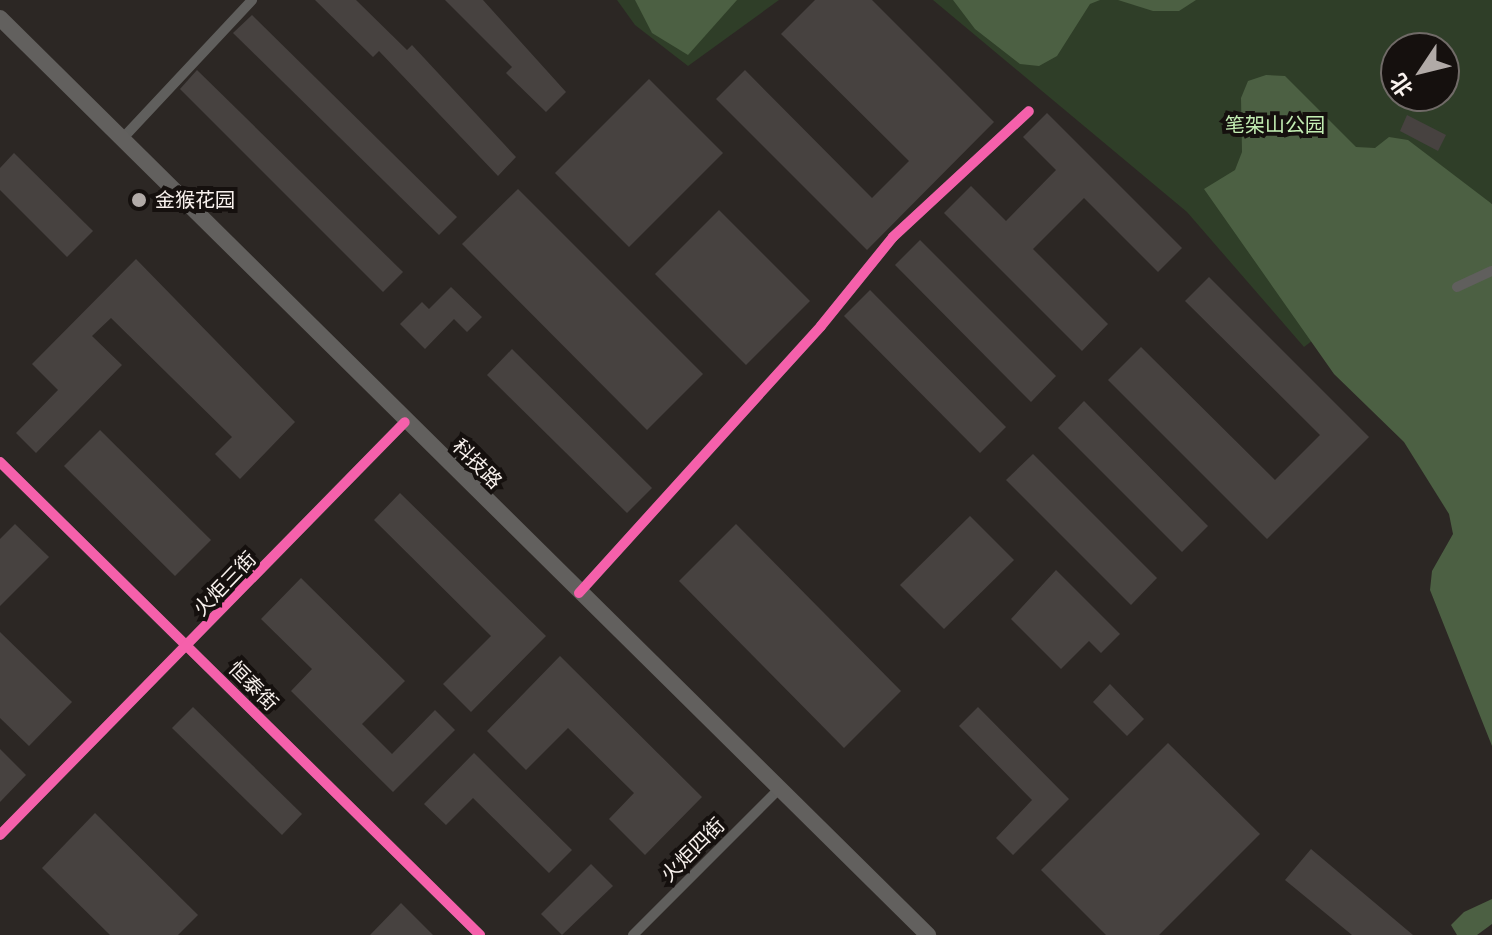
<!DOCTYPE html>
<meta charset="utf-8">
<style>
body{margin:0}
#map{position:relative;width:1492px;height:935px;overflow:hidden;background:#2c2724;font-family:Poppins,"Noto Sans SC",sans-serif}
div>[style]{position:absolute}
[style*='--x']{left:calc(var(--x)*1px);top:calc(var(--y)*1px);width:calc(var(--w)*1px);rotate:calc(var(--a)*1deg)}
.green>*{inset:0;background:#2f3e28}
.forest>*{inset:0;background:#4c6043}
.building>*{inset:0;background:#474240}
.minor>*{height:10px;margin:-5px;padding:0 5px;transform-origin:5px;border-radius:5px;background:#605f5d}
.primary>*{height:16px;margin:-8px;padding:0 8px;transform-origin:8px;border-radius:8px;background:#62605e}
.cycleway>*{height:10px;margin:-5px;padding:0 5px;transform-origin:5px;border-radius:5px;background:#f560ab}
.dots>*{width:22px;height:22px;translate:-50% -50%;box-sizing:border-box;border:4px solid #15100e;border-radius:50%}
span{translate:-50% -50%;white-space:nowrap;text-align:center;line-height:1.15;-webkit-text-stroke:8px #15100e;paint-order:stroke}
.park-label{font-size:20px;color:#c3edb3}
.poi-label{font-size:20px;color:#f8f1ed}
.left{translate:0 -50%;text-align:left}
.street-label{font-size:20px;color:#f8f1ed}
.north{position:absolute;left:1380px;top:32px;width:80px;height:80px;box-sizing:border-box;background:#15100e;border:2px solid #706a67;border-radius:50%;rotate:235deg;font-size:22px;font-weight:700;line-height:32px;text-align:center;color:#f8f1ed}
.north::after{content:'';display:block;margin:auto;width:28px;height:36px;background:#b1aaa7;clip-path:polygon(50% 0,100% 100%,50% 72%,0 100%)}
</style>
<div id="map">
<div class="green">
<i style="clip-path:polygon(617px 0,779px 0,688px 66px,635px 25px)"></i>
<i style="clip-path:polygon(evenodd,933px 0,1492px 0,1492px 203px,1304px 347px,1187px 212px,933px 0,1396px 48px,1444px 48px,1444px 96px,1396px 96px,1396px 48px)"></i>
</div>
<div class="forest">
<i style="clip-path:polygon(635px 0,737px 0,688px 55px,652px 33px)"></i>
<i style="clip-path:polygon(953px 0,1100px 0,1090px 4px,1057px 56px,1039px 66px,1020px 64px,975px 29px)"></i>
<i style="clip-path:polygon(1118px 0,1196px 0,1179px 11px,1153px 11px)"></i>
<i style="clip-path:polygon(1266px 75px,1285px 76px,1356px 147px,1375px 148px,1389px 137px,1408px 140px,1492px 204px,1492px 746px,1430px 590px,1432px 571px,1453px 534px,1449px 514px,1404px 442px,1334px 374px,1204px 189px,1235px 170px,1242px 152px,1241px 98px,1248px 81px)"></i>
<i style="clip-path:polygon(1492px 899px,1492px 924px,1477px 935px,1457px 935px,1451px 925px,1464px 912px)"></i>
</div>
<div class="building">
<i style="clip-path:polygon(315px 0,356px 0,407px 50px,412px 45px,516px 157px,498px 176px,379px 51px,373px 57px)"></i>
<i style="clip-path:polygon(445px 0,483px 0,566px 92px,546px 112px,506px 73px,512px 67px)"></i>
<i style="clip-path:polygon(815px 0,872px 0,994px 122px,867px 250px,716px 99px,745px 70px,872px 198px,909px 161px,781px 34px)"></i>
<i style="clip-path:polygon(252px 15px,457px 217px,439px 235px,233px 33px)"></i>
<i style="clip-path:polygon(197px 70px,403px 272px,383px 292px,180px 89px)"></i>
<i style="clip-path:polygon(649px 79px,723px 153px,629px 247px,555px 173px)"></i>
<i style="clip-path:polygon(1047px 113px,1182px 248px,1158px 272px,1084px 198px,1033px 249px,1108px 324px,1082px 351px,944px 213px,971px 186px,1006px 221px,1056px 170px,1023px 137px)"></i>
<i style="clip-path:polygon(1407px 115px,1446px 135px,1438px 151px,1400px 131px)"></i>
<i style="clip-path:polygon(14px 153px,93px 231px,67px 257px,0 190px,0 168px)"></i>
<i style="clip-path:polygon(518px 189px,703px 374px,647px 430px,462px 244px)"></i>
<i style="clip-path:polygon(719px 210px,810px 301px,746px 365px,655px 274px)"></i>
<i style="clip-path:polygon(920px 240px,1056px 376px,1031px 402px,895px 265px)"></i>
<i style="clip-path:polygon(136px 259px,295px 422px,240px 479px,215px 454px,232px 437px,111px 318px,92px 336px,122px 365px,36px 453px,16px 433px,58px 390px,32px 364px)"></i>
<i style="clip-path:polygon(1209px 277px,1369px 437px,1267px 539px,1108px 380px,1141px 347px,1275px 480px,1320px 435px,1185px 301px)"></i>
<i style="clip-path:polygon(451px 287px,482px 317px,467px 332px,454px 319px,425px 349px,400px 324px,422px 302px,429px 309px)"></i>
<i style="clip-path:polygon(870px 290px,1006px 427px,980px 453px,844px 316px)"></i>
<i style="clip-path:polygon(512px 349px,652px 488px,627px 513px,487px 375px)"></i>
<i style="clip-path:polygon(1084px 401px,1208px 526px,1182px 552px,1058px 428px)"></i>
<i style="clip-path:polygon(100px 430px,211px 540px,175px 576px,64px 466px)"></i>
<i style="clip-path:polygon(1033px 454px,1157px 578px,1131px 605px,1006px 480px)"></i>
<i style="clip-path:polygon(400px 493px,546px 636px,471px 712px,443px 684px,491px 636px,374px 520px)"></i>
<i style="clip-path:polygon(970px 516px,1014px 560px,944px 629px,900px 585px)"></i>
<i style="clip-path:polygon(15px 524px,49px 557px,0 606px,0 539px)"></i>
<i style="clip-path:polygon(736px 524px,901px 691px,844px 748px,679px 581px)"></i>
<i style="clip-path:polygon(1056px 570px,1120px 634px,1101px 653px,1089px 641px,1061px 669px,1011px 619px)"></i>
<i style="clip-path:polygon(301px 578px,405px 681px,362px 724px,392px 754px,435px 710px,455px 730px,393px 792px,291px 691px,312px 669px,261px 619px)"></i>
<i style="clip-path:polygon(0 632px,72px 702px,29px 746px,0 718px)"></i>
<i style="clip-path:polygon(560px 656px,702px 797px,645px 855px,609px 819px,634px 793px,568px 728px,526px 770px,487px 731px)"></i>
<i style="clip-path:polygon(1110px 684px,1144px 719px,1127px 736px,1093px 702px)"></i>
<i style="clip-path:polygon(193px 707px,302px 814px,282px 835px,172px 728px)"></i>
<i style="clip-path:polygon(978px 707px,1069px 799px,1013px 855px,996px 838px,1032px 800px,959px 726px)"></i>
<i style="clip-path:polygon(1168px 743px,1260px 834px,1159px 935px,1106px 935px,1041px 870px)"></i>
<i style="clip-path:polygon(0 749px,26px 775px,0 802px)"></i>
<i style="clip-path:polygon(474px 753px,572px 850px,549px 873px,473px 798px,446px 825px,424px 804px)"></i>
<i style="clip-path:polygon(95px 813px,198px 915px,178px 935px,110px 935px,42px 868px)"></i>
<i style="clip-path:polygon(1311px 849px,1413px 935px,1352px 935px,1285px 880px)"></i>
<i style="clip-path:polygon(591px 864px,613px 886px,562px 935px,541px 914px)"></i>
<i style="clip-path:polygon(401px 903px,433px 935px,370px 935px)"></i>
</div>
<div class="minor">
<i style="--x:123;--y:138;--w:189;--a:-46.9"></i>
<i style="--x:1457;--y:287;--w:38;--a:-25"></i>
<i style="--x:0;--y:462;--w:674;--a:44.58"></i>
<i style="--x:579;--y:593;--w:360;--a:-47.8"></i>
<i style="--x:821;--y:326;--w:114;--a:-51"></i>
<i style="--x:893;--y:237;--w:185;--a:-42.8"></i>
<i style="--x:0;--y:835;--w:578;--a:-45.56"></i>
<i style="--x:633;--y:935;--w:205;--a:-45"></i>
</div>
<div class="primary">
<i style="--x:0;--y:18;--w:1305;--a:44.66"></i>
</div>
<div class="cycleway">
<i style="--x:0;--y:462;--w:674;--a:44.58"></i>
<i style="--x:579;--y:593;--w:360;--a:-47.8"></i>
<i style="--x:821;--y:326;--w:114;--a:-51"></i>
<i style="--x:893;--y:237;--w:185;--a:-42.8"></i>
<i style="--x:0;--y:835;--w:578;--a:-45.56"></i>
</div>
<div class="dots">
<i style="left:139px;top:200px;background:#b1aaa7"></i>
</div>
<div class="park-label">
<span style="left:1275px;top:125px">笔架山公园</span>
</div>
<div class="poi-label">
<span class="left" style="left:155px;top:200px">金猴花园</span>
</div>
<div class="street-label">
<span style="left:477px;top:464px;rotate:45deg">科技路</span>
<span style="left:225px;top:584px;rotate:-46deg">火炬三街</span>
<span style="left:253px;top:686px;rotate:45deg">恒泰街</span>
<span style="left:693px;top:850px;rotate:-45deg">火炬四街</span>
</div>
<div class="north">北</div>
</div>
